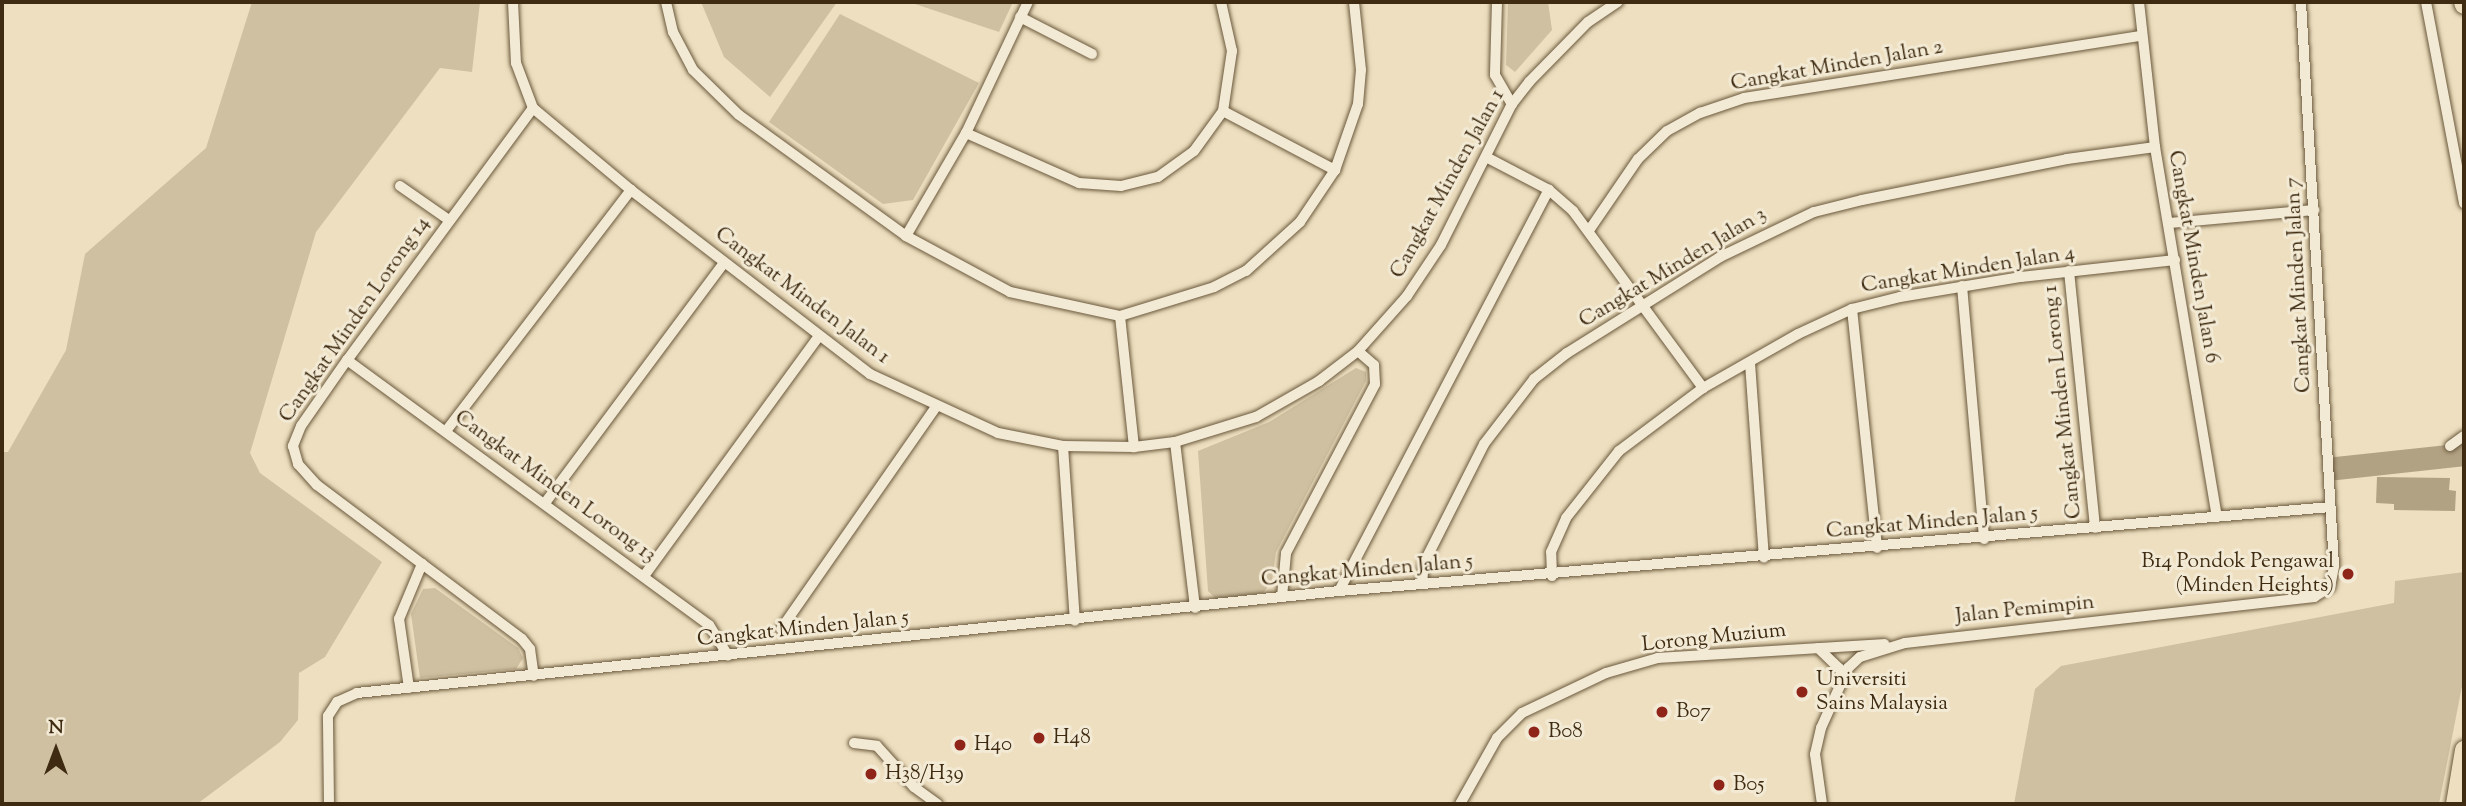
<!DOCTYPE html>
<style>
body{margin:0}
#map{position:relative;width:2466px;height:806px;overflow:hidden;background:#eddfbf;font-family:"Sorts Mill Goudy",serif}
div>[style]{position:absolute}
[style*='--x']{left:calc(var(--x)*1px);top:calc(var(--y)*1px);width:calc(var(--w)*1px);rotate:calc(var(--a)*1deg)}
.green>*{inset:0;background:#cfc0a1}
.water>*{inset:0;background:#b2a284}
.river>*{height:23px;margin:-11.5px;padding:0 11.5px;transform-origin:11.5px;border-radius:11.5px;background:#b2a284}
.roads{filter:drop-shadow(0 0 2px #6a583c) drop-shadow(0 0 2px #6a583c)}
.minor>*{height:10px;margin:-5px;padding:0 5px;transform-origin:5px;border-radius:5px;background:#f3ead5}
.trunk>*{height:18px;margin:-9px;padding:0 9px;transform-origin:9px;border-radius:9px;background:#eddfbf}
.dots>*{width:19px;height:19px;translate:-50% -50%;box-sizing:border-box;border:4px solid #f3ead5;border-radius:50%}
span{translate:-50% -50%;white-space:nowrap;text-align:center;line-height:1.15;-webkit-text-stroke:6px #f3ead5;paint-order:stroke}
.street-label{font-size:21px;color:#3e2b11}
.poi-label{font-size:21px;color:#3e2b11}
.right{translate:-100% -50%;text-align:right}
.left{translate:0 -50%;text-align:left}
.frame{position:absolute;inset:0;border:4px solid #3e2b11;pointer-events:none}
.north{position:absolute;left:21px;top:715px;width:70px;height:70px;-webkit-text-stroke:5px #f3ead5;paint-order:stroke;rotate:0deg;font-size:19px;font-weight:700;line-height:28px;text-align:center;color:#3e2b11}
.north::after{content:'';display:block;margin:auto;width:24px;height:32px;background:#3e2b11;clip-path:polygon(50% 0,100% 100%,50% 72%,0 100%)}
</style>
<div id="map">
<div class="green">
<i style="clip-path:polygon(252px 2px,480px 2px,472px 72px,440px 68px,316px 232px,250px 453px,260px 473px,382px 562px,325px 657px,299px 673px,298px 720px,280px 742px,197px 804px,2px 804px,2px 452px,8px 452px,66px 350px,85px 254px,206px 148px)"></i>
<i style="clip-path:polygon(701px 2px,837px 2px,770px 97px,724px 57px)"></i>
<i style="clip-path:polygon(909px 2px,1013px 2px,999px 32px)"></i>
<i style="clip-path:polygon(1508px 2px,1548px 2px,1552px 30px,1515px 72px,1506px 65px)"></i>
<i style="clip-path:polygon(840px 14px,979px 83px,913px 200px,883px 204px,769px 122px)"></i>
<i style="clip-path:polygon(1356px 368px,1366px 372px,1366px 381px,1276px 552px,1272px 581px,1263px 593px,1216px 599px,1208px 591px,1198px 451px,1269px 422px)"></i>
<i style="clip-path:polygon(2464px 572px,2464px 676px,2439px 804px,2014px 804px,2035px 689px,2061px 666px,2394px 603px,2395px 581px)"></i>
<i style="clip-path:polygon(435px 588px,518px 648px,523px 658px,516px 669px,420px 678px,411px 614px,423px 589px)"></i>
</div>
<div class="water">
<i style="clip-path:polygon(2377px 477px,2450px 478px,2449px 490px,2456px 491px,2455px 511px,2394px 510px,2394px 504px,2376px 503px)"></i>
</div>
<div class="river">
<i style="--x:2336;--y:468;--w:129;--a:-6.2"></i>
</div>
<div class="roads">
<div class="minor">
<i style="--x:513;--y:2;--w:61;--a:87.2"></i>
<i style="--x:516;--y:63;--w:48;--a:69.3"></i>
<i style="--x:533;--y:108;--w:128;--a:39.9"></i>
<i style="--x:631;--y:190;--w:302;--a:37.6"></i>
<i style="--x:870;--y:374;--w:141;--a:24.7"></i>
<i style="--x:998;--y:433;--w:66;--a:11.3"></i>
<i style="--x:1063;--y:446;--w:71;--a:0.8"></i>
<i style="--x:1134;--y:447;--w:41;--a:-7"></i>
<i style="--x:1175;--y:442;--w:85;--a:-17.2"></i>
<i style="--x:1256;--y:417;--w:73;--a:-29.7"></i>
<i style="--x:1319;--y:381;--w:49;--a:-37.6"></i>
<i style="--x:1358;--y:351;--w:74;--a:-48.3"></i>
<i style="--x:1407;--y:296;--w:61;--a:-56.3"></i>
<i style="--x:1441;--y:245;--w:158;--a:-63.3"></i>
<i style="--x:1512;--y:104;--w:28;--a:-52"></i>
<i style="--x:1529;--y:82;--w:84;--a:-45.5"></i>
<i style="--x:1588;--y:22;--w:36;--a:-34"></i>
<i style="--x:666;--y:2;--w:31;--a:77"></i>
<i style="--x:673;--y:32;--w:43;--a:62.2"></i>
<i style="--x:693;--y:70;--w:64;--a:44.4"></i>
<i style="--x:739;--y:115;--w:206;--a:35.9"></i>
<i style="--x:906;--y:236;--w:118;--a:28.3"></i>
<i style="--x:1010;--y:292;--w:113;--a:12.3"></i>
<i style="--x:1120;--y:316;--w:98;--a:-17.1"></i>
<i style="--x:1214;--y:287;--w:36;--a:-27"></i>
<i style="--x:1246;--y:271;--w:73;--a:-42.2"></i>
<i style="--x:1300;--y:222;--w:63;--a:-56.1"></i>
<i style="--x:1335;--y:170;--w:70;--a:-70.8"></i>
<i style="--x:1358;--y:104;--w:34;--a:-85"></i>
<i style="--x:1361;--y:70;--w:68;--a:-95.9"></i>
<i style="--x:1497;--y:2;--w:73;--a:91.6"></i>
<i style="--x:1495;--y:75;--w:34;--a:60"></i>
<i style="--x:2139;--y:2;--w:146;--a:83.7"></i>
<i style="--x:2155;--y:147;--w:375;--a:80.5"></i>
<i style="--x:2426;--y:2;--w:205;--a:79.3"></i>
<i style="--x:1020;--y:17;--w:81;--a:27.2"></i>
<i style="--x:533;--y:108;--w:313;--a:126.4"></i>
<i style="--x:347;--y:360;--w:80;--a:124.9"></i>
<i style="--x:301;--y:426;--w:22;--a:112"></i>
<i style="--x:293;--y:446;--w:19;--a:74"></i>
<i style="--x:298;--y:464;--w:28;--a:48"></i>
<i style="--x:317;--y:485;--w:256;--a:36.9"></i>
<i style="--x:522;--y:639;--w:13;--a:51"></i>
<i style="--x:530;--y:649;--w:27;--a:82"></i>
<i style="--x:1223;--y:111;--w:127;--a:27.8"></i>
<i style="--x:966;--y:133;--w:124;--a:23.9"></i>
<i style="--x:1079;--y:183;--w:42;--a:4.1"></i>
<i style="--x:1121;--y:186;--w:38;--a:-14"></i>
<i style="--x:1158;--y:177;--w:44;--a:-35.8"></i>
<i style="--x:1194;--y:151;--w:49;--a:-54.1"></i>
<i style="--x:1223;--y:111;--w:61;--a:-81.5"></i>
<i style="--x:1232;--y:51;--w:50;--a:-102.7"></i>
<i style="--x:1486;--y:157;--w:71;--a:27.6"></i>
<i style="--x:1549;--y:190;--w:32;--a:41"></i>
<i style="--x:1573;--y:211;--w:220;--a:53.7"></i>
<i style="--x:400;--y:186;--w:60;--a:34.8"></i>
<i style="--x:2169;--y:223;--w:146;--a:-5.1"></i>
<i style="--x:1590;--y:229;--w:85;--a:-55.6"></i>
<i style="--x:1638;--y:159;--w:40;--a:-44"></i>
<i style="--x:1667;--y:131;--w:38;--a:-29"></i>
<i style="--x:1700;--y:113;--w:46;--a:-18.8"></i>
<i style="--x:1744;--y:98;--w:403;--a:-8.9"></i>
<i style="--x:906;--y:236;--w:119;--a:-59.8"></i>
<i style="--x:966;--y:133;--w:145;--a:-64.7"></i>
<i style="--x:2069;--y:271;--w:258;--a:84.2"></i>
<i style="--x:1962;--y:286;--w:254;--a:85"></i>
<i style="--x:1852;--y:309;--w:240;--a:84"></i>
<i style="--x:1120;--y:316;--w:132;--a:83.9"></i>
<i style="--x:347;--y:360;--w:449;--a:36.2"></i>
<i style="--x:709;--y:625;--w:36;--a:58"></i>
<i style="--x:1750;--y:363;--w:195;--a:85.9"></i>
<i style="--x:446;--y:431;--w:304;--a:-52.5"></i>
<i style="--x:1175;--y:442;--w:167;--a:83.1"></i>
<i style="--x:1063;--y:446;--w:175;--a:86.1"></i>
<i style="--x:2450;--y:446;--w:17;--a:-36"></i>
<i style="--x:545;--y:503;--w:299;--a:-53.3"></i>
<i style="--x:644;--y:576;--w:297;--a:-53.9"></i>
<i style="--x:1552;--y:576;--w:24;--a:-92"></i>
<i style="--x:1551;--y:552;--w:37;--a:-66"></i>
<i style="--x:1566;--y:518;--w:85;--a:-51.7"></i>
<i style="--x:1619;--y:451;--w:105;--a:-36.9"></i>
<i style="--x:1703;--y:388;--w:109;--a:-29.6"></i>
<i style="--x:1798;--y:334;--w:60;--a:-24.8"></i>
<i style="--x:1852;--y:309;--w:49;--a:-14"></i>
<i style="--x:1900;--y:297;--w:123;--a:-9.4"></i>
<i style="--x:2021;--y:277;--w:155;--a:-6.3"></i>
<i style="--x:1422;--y:584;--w:21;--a:-85"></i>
<i style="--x:1424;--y:563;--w:133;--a:-63.2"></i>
<i style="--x:1484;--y:444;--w:82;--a:-52.4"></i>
<i style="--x:1534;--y:379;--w:42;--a:-38.2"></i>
<i style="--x:1567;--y:353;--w:181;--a:-32.1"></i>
<i style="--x:1720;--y:257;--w:104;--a:-25.6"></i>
<i style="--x:1814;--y:212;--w:49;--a:-14"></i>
<i style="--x:1862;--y:200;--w:209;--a:-11.3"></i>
<i style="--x:2067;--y:159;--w:89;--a:-7.8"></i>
<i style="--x:1339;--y:591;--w:453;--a:-62.4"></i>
<i style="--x:1282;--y:597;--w:44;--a:-84.8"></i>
<i style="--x:1286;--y:553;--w:191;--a:-62.2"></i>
<i style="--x:1375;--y:384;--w:19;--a:-93"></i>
<i style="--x:1374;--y:365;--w:21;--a:-139"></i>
<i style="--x:781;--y:629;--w:269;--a:-55.1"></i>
<i style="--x:1818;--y:648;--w:29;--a:44"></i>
<i style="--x:1839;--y:668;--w:11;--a:68"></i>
<i style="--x:409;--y:688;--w:70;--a:-98.2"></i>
<i style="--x:399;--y:619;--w:60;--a:-67.3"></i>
<i style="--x:854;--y:743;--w:23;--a:7"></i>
<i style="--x:877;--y:746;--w:55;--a:47.9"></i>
<i style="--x:914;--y:787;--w:29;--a:36"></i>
<i style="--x:329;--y:804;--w:88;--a:-90.7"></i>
<i style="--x:328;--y:716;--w:17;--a:-57"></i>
<i style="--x:337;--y:702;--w:22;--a:-24"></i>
<i style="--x:357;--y:693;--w:987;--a:-5.93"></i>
<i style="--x:1339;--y:591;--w:995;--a:-4.84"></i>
<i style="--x:1460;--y:804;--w:76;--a:-60.7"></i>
<i style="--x:1497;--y:738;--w:35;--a:-45"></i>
<i style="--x:1522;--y:713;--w:93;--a:-25.5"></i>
<i style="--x:1606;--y:673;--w:54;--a:-16.1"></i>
<i style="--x:1658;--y:658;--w:227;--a:-3.5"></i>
<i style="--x:1822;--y:804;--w:50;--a:-98"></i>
<i style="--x:1815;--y:754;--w:27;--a:-77"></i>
<i style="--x:1821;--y:728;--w:66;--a:-65.8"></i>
<i style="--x:1848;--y:668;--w:16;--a:-43"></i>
<i style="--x:1860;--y:657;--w:47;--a:-17.3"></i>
<i style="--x:1905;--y:643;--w:412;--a:-6.4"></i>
<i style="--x:2314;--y:597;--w:19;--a:-32"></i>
<i style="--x:2330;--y:587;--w:21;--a:-79"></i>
<i style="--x:2334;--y:566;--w:565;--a:-93.35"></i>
</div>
<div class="trunk">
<i style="--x:2463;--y:2;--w:3;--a:72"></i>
<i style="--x:2455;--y:804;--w:55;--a:-80.5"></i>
</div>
</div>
<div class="dots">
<i style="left:2348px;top:574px;background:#8f2418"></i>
<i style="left:1802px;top:692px;background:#8f2418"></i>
<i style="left:1662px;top:712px;background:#8f2418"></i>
<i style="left:1534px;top:732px;background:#8f2418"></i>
<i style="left:1039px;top:738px;background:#8f2418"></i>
<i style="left:960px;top:745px;background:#8f2418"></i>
<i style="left:871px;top:774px;background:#8f2418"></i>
<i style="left:1719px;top:785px;background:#8f2418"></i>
</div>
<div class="street-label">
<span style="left:1837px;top:66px;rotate:-10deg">Cangkat Minden Jalan 2</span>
<span style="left:1448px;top:184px;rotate:-61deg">Cangkat Minden Jalan 1</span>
<span style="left:2193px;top:257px;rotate:80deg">Cangkat Minden Jalan 6</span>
<span style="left:1673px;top:268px;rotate:-31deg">Cangkat Minden Jalan 3</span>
<span style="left:1968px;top:270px;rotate:-9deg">Cangkat Minden Jalan 4</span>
<span style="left:2299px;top:285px;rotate:-93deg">Cangkat Minden Jalan 7</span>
<span style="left:802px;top:296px;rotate:37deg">Cangkat Minden Jalan 1</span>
<span style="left:355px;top:320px;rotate:-55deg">Cangkat Minden Lorong 14</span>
<span style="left:2063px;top:402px;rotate:-96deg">Cangkat Minden Lorong 1</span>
<span style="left:555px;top:487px;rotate:36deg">Cangkat Minden Lorong 13</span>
<span style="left:1932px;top:523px;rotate:-5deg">Cangkat Minden Jalan 5</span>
<span style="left:1367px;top:571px;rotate:-5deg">Cangkat Minden Jalan 5</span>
<span style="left:2025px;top:610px;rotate:-6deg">Jalan Pemimpin</span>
<span style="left:803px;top:629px;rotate:-6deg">Cangkat Minden Jalan 5</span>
<span style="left:1714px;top:638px;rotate:-6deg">Lorong Muzium</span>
</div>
<div class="poi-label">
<span class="right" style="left:2334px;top:574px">B14 Pondok Pengawal<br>(Minden Heights)</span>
<span class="left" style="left:1816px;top:692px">Universiti<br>Sains Malaysia</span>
<span class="left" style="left:1676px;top:712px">B07</span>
<span class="left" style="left:1548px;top:732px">B08</span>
<span class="left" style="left:1053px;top:738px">H48</span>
<span class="left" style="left:974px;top:745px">H40</span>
<span class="left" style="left:885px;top:774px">H38/H39</span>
<span class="left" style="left:1733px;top:785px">B05</span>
</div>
<div class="frame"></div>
<div class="north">N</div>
</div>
